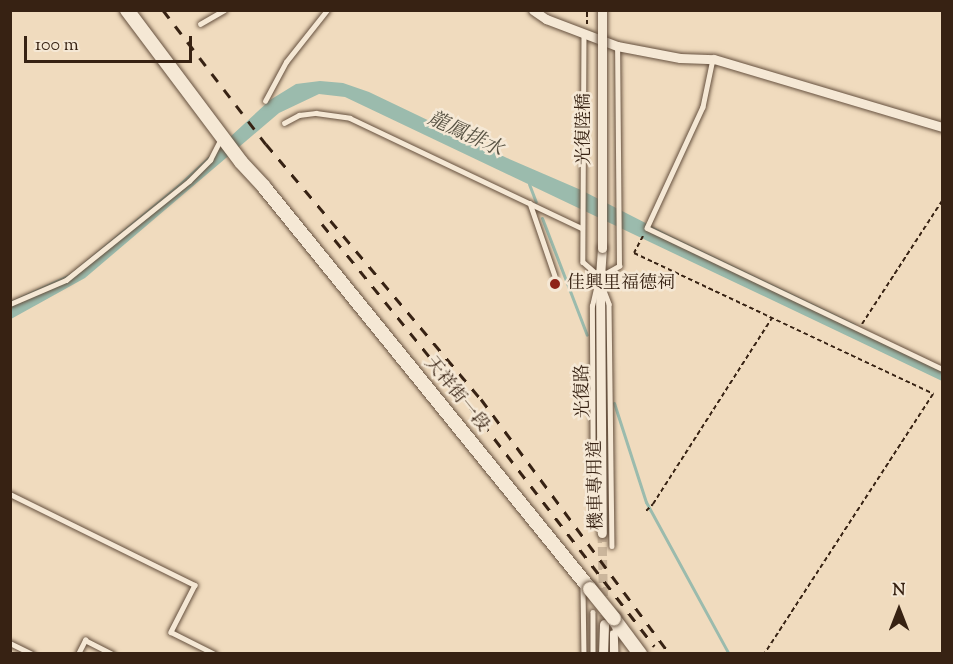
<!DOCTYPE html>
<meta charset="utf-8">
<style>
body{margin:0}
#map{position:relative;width:953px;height:664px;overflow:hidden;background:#f0dbbe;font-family:"Sorts Mill Goudy","Noto Serif TC",serif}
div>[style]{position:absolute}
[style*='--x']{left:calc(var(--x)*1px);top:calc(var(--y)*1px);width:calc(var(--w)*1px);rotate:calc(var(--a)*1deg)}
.water>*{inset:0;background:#9bbbad}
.stream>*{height:3px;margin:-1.5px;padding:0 1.5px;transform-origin:1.5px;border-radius:1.5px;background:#9bbbad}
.street-tunnel>*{height:9px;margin-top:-4.5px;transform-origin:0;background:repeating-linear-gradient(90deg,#cbb69c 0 9px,transparent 0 13.5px)}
.path>*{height:2px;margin-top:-1px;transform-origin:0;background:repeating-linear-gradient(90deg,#372213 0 4.5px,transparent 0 7.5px)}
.roads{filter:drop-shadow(0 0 2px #65503e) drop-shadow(0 0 2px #65503e)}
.lane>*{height:4.5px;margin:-2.25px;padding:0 2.25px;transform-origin:2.25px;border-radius:2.25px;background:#f5e8d5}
.street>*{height:9px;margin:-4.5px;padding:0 4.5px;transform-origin:4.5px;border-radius:4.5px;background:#f5e8d5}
.secondary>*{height:14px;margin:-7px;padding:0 7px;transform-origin:7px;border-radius:7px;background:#f5e8d5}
.rail>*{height:3px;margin-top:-1.5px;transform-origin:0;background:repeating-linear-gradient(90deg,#372213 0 10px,transparent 0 20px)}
.bridges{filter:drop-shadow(0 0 2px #65503e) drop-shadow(0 0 2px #65503e)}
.street-bridge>*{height:9px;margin:-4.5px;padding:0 4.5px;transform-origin:4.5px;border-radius:4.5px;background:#f5e8d5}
.secondary-bridge>*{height:14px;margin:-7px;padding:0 7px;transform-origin:7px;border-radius:7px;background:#f5e8d5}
.dots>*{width:16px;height:16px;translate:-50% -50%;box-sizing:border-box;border:3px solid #f5e8d5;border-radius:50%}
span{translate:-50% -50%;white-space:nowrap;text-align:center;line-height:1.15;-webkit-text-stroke:5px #f5e8d5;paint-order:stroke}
.street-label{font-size:18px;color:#372213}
.poi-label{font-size:18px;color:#372213}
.left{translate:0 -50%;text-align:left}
.water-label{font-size:20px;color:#555041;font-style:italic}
.frame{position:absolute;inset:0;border:12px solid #372213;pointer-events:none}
.north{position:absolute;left:869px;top:580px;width:60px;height:60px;-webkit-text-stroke:4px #f5e8d5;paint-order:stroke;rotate:0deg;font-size:16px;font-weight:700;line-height:24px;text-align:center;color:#372213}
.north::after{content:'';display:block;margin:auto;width:21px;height:27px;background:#372213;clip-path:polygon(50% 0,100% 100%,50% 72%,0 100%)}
.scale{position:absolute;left:24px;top:36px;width:168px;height:27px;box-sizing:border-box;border:3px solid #372213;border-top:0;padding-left:8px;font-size:18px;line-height:21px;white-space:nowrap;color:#372213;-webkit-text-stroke:4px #f5e8d5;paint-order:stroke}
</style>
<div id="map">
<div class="water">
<i style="clip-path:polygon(320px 81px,343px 83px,369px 92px,507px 158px,581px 190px,671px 236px,855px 324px,859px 329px,942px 367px,942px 381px,345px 97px,319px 94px,279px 113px,85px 278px,11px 319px,11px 301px,70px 274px,179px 184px,270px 100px,296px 84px)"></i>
</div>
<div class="stream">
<i style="--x:529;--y:184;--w:19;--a:69"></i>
<i style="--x:542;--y:218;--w:125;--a:69"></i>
<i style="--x:614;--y:403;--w:104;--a:72.1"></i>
<i style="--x:646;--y:502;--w:173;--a:61.4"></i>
</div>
<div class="street-tunnel">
<i style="--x:602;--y:533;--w:91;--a:88.7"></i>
</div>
<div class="path">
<i style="--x:587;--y:24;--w:14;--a:-90"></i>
<i style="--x:643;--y:236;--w:19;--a:118"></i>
<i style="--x:634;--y:253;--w:331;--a:25.2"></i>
<i style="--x:933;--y:394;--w:310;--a:123"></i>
<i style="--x:862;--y:324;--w:147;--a:-57"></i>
<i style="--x:646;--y:511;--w:10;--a:-45"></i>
<i style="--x:653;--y:504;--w:221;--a:-57.4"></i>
</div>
<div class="roads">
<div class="lane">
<i style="--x:200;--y:24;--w:28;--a:-30"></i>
<i style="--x:584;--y:33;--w:229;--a:90.3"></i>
<i style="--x:583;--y:262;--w:23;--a:41"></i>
<i style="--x:713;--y:59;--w:49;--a:101.8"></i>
<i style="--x:703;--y:107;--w:133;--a:114.8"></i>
<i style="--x:647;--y:228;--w:327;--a:25.5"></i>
<i style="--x:265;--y:101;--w:44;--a:-61.7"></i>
<i style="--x:286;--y:62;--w:66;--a:-51.7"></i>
<i style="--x:284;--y:123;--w:17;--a:-28"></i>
<i style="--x:299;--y:115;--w:17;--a:-7"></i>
<i style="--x:316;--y:113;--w:34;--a:8"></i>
<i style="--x:350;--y:118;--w:257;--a:25.4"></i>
<i style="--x:530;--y:203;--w:77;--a:71.1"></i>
<i style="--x:601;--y:276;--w:21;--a:-29"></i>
<i style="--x:619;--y:266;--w:220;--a:-90.5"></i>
<i style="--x:603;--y:288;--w:17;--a:69"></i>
<i style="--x:609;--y:304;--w:242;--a:89.3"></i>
<i style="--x:10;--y:304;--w:61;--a:-23.2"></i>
<i style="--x:66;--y:280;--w:158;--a:-38.8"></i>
<i style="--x:189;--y:181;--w:30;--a:-45"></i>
<i style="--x:210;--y:160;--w:22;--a:-63"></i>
<i style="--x:10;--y:494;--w:206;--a:26.2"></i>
<i style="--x:195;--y:585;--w:53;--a:117.1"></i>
<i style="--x:171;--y:632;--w:49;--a:26.6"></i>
<i style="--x:593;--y:523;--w:217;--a:-90.3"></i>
<i style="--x:592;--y:306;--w:22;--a:-77"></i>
<i style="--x:583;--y:586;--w:68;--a:89.2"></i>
<i style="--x:593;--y:612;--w:42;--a:90"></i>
<i style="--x:615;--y:626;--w:28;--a:88"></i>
<i style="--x:10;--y:643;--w:25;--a:26"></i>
<i style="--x:78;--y:654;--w:16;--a:-63"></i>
<i style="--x:85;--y:640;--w:31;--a:27"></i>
<i style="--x:612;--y:654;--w:21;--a:-90"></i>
</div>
<div class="street">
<i style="--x:533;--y:10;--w:16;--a:35"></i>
<i style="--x:546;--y:19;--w:76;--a:20.8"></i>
<i style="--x:617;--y:46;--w:64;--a:10.8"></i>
<i style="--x:680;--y:58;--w:34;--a:2"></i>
<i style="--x:714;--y:59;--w:238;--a:16.6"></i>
<i style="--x:602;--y:248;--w:29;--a:94"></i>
<i style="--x:600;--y:277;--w:256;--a:89.6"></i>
<i style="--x:603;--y:654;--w:30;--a:-88"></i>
</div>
<div class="secondary">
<i style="--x:127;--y:10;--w:190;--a:53.1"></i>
<i style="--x:241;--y:162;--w:34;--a:47"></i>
<i style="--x:264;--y:187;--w:518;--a:50.96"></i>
<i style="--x:614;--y:619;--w:44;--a:53.4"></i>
</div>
</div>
<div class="rail">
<i style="--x:163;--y:10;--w:169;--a:52.5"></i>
<i style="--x:266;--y:144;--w:334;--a:49.9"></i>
<i style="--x:481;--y:399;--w:317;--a:53.5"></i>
<i style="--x:322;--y:224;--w:235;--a:51"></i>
<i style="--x:470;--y:407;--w:302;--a:52.4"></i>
</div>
<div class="bridges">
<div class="street-bridge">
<i style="--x:602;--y:10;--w:238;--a:90"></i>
</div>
<div class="secondary-bridge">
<i style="--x:590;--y:589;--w:38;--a:51"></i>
</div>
</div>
<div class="dots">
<i style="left:555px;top:284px;background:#8f2418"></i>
</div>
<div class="street-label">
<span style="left:585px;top:129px;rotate:-90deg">光復陸橋</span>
<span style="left:584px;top:391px;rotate:-91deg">光復路</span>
<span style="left:456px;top:395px;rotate:51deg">天祥街一段</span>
<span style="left:597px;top:485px;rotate:-91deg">機車專用道</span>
</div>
<div class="poi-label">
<span class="left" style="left:567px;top:284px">佳興里福德祠</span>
</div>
<div class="water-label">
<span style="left:465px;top:135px;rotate:25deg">龍鳳排水</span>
</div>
<div class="frame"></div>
<div class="north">N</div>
<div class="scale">100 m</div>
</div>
